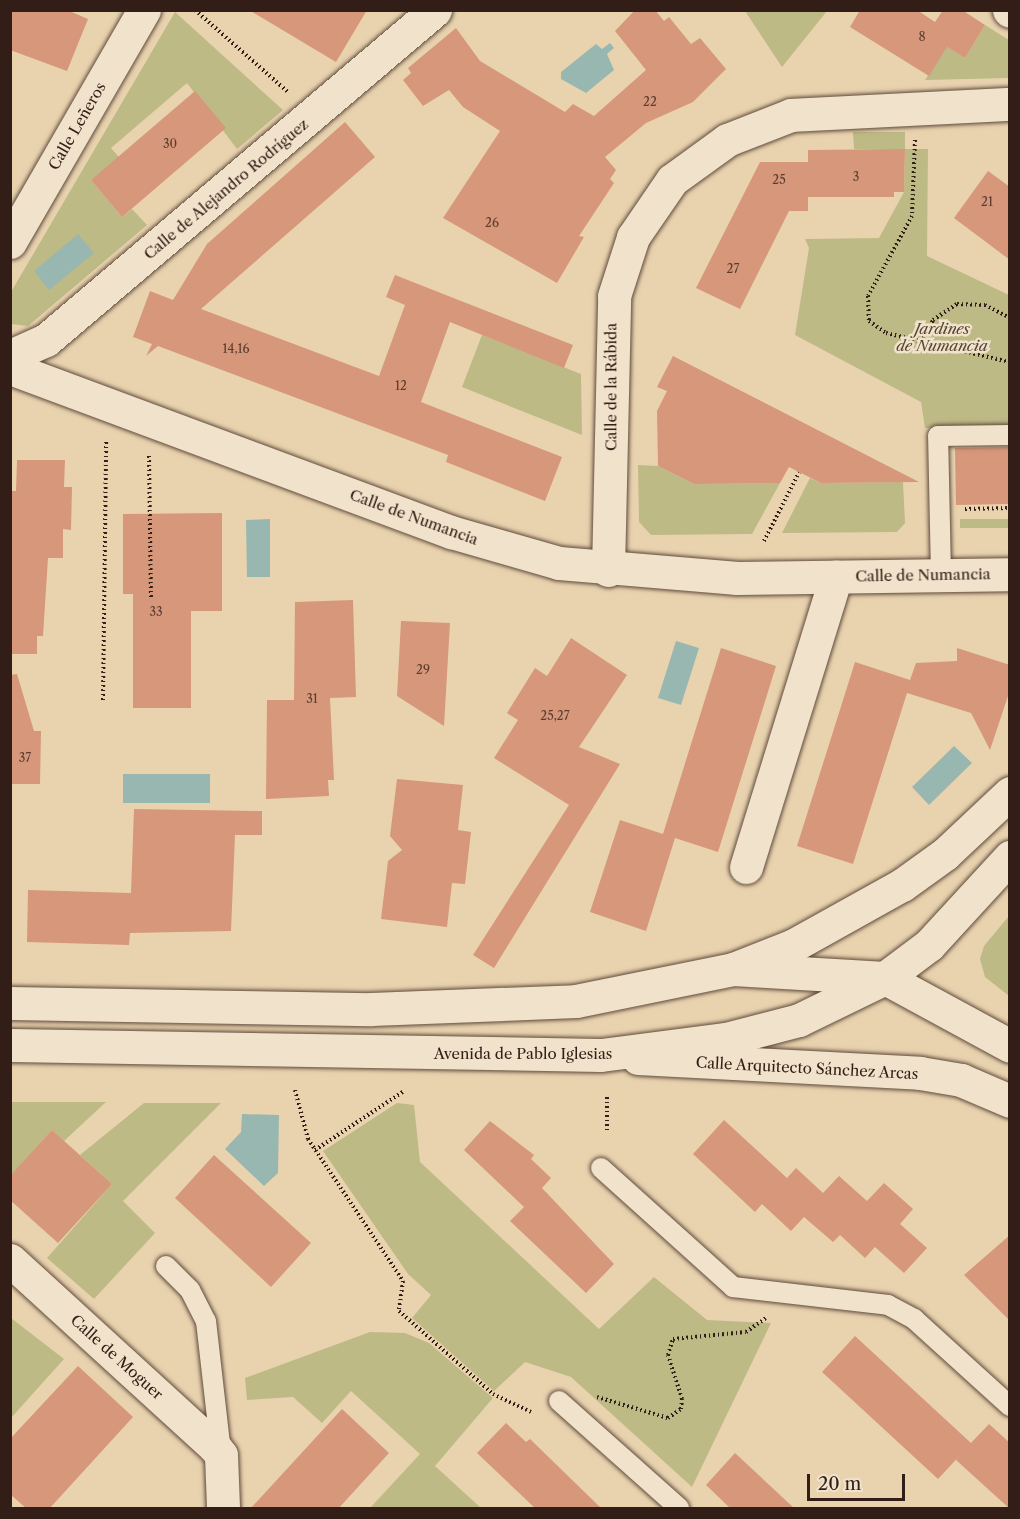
<!DOCTYPE html>
<meta charset="utf-8">
<style>
body{margin:0}
#map{position:relative;width:1020px;height:1519px;overflow:hidden;background:#e9d3af;font-family:"Libre Caslon Text",serif}
div>[style]{position:absolute}
[style*='--x']{left:calc(var(--x)*1px);top:calc(var(--y)*1px);width:calc(var(--w)*1px);rotate:calc(var(--a)*1deg)}
.green>*{inset:0;background:#bdba86}
.water>*{inset:0;background:#98b7b0}
.building>*{inset:0;background:#d6977a}
.path>*{height:4px;margin-top:-2px;transform-origin:0;background:repeating-linear-gradient(90deg,#321e16 0 1.5px,transparent 0 4.5px)}
.roads{filter:drop-shadow(0 0 2px #604b3c) drop-shadow(0 0 2px #604b3c)}
.service>*{height:20px;margin:-10px;padding:0 10px;transform-origin:10px;border-radius:10px;background:#f1e2cb}
.minor>*{height:33px;margin:-16.5px;padding:0 16.5px;transform-origin:16.5px;border-radius:16.5px;background:#f1e2cb}
.tertiary>*{height:33px;margin:-16.5px;padding:0 16.5px;transform-origin:16.5px;border-radius:16.5px;background:#f1e2cb}
span{translate:-50% -50%;white-space:nowrap;text-align:center;line-height:1.15;-webkit-text-stroke:5px #f1e2cb;paint-order:stroke}
.number-label{font-size:12px;color:#5b3c2f}
.number-label span{-webkit-text-stroke-width:0}
.street-label{font-size:15px;color:#321e16}
.park-label{font-size:15px;color:#554532;font-style:italic}
.frame{position:absolute;inset:0;border:12px solid #321e16;pointer-events:none}
.scale{position:absolute;left:807px;top:1474px;width:98px;height:27px;box-sizing:border-box;border:3px solid #321e16;border-top:0;padding-left:8px;font-size:18px;line-height:21px;white-space:nowrap;color:#321e16;-webkit-text-stroke:4px #f1e2cb;paint-order:stroke}
</style>
<div id="map">
<div class="green">
<i style="clip-path:polygon(745px 11px,827px 11px,782px 67px)"></i>
<i style="clip-path:polygon(175px 12px,283px 110px,237px 149px,187px 83px,111px 148px,119px 157px,91px 180px,122px 217px,132px 209px,147px 225px,28px 326px,11px 324px,11px 292px)"></i>
<i style="clip-path:polygon(985px 25px,1009px 40px,1009px 78px,925px 80px,947px 47px,965px 58px)"></i>
<i style="clip-path:polygon(853px 132px,905px 132px,905px 149px,928px 149px,927px 256px,1009px 295px,1009px 427px,925px 428px,921px 402px,795px 335px,809px 248px,805px 239px,879px 238px,904px 192px,905px 150px,854px 149px)"></i>
<i style="clip-path:polygon(482px 335px,581px 374px,582px 435px,462px 387px)"></i>
<i style="clip-path:polygon(638px 465px,658px 466px,694px 484px,780px 483px,752px 534px,651px 535px,639px 522px)"></i>
<i style="clip-path:polygon(810px 478px,821px 483px,903px 482px,905px 523px,897px 532px,782px 533px)"></i>
<i style="clip-path:polygon(960px 519px,1009px 519px,1009px 528px,960px 528px)"></i>
<i style="clip-path:polygon(1009px 916px,1009px 996px,985px 977px,980px 959px,984px 946px)"></i>
<i style="clip-path:polygon(11px 1102px,106px 1102px,64px 1141px,52px 1130px,11px 1176px)"></i>
<i style="clip-path:polygon(144px 1103px,221px 1103px,123px 1201px,155px 1233px,94px 1299px,47px 1258px,112px 1184px,80px 1155px)"></i>
<i style="clip-path:polygon(397px 1103px,414px 1105px,420px 1162px,599px 1329px,654px 1277px,707px 1320px,771px 1323px,692px 1487px,571px 1377px,525px 1362px,494px 1391px,412px 1318px,431px 1295px,408px 1274px,323px 1151px)"></i>
<i style="clip-path:polygon(11px 1318px,64px 1359px,11px 1418px,10px 1318px)"></i>
<i style="clip-path:polygon(370px 1332px,405px 1333px,429px 1343px,493px 1398px,435px 1466px,481px 1508px,370px 1508px,420px 1454px,351px 1391px,322px 1423px,293px 1397px,247px 1400px,245px 1378px)"></i>
</div>
<div class="water">
<i style="clip-path:polygon(610px 43px,614px 48px,607px 54px,614px 70px,586px 93px,561px 79px,561px 72px,596px 44px,602px 49px)"></i>
<i style="clip-path:polygon(78px 234px,94px 253px,49px 290px,34px 271px)"></i>
<i style="clip-path:polygon(270px 519px,270px 577px,247px 577px,246px 520px)"></i>
<i style="clip-path:polygon(676px 641px,699px 648px,681px 705px,658px 698px)"></i>
<i style="clip-path:polygon(954px 746px,972px 763px,929px 805px,912px 787px)"></i>
<i style="clip-path:polygon(123px 774px,210px 774px,210px 803px,123px 803px)"></i>
<i style="clip-path:polygon(242px 1114px,279px 1115px,278px 1173px,264px 1186px,225px 1149px,241px 1132px)"></i>
</div>
<div class="building">
<i style="clip-path:polygon(10px 10px,67px 10px,88px 19px,67px 71px,10px 50px)"></i>
<i style="clip-path:polygon(249px 10px,367px 10px,336px 62px)"></i>
<i style="clip-path:polygon(635px 10px,655px 10px,664px 21px,669px 17px,691px 44px,700px 38px,726px 69px,693px 102px,646px 123px,605px 157px,616px 170px,610px 179px,614px 183px,579px 236px,584px 237px,557px 283px,443px 218px,500px 131px,463px 107px,449px 90px,423px 106px,403px 80px,411px 73px,408px 68px,456px 28px,480px 61px,565px 112px,573px 104px,594px 116px,646px 70px,615px 31px)"></i>
<i style="clip-path:polygon(860px 10px,917px 10px,935px 22px,943px 10px,962px 10px,985px 25px,965px 58px,947px 47px,929px 76px,850px 27px)"></i>
<i style="clip-path:polygon(195px 91px,226px 128px,122px 217px,91px 180px)"></i>
<i style="clip-path:polygon(345px 122px,375px 157px,201px 309px,379px 376px,405px 305px,386px 297px,395px 275px,573px 345px,564px 368px,450px 322px,421px 402px,562px 457px,545px 501px,446px 462px,448px 455px,158px 346px,146px 356px,152px 344px,133px 337px,150px 291px,173px 300px,207px 244px)"></i>
<i style="clip-path:polygon(905px 149px,904px 192px,894px 192px,894px 197px,808px 197px,808px 211px,789px 211px,740px 309px,696px 288px,760px 162px,808px 162px,808px 150px)"></i>
<i style="clip-path:polygon(988px 171px,1010px 187px,1010px 260px,954px 218px)"></i>
<i style="clip-path:polygon(673px 356px,919px 482px,821px 483px,789px 467px,780px 483px,694px 484px,658px 466px,657px 411px,667px 391px,657px 387px)"></i>
<i style="clip-path:polygon(1010px 447px,1010px 504px,956px 505px,955px 448px)"></i>
<i style="clip-path:polygon(17px 460px,65px 460px,64px 487px,72px 487px,71px 530px,63px 529px,63px 558px,48px 558px,43px 636px,37px 636px,37px 654px,10px 654px,10px 491px,16px 491px)"></i>
<i style="clip-path:polygon(222px 513px,222px 611px,191px 611px,191px 708px,133px 708px,133px 594px,123px 594px,123px 514px)"></i>
<i style="clip-path:polygon(353px 600px,356px 697px,330px 698px,334px 780px,328px 780px,329px 796px,266px 799px,267px 700px,294px 700px,295px 602px)"></i>
<i style="clip-path:polygon(401px 621px,450px 623px,444px 726px,397px 696px)"></i>
<i style="clip-path:polygon(571px 638px,627px 675px,579px 747px,620px 764px,494px 968px,473px 955px,569px 805px,494px 758px,518px 720px,507px 713px,535px 668px,547px 676px)"></i>
<i style="clip-path:polygon(721px 648px,776px 666px,718px 852px,675px 838px,646px 931px,590px 912px,620px 820px,663px 834px)"></i>
<i style="clip-path:polygon(957px 648px,1010px 665px,1010px 690px,990px 750px,971px 713px,907px 693px,853px 864px,797px 846px,855px 662px,910px 680px,916px 663px,957px 661px)"></i>
<i style="clip-path:polygon(17px 674px,34px 731px,41px 731px,40px 784px,10px 784px,10px 675px)"></i>
<i style="clip-path:polygon(397px 779px,463px 785px,458px 830px,471px 832px,465px 884px,452px 883px,447px 927px,381px 919px,388px 861px,402px 850px,390px 836px)"></i>
<i style="clip-path:polygon(134px 809px,262px 811px,262px 835px,235px 835px,231px 931px,130px 933px,129px 945px,27px 942px,28px 890px,131px 893px)"></i>
<i style="clip-path:polygon(724px 1120px,787px 1178px,796px 1168px,823px 1193px,839px 1176px,867px 1201px,884px 1183px,913px 1209px,900px 1224px,927px 1248px,904px 1273px,875px 1247px,865px 1258px,840px 1235px,833px 1242px,804px 1217px,791px 1231px,762px 1204px,755px 1212px,693px 1154px)"></i>
<i style="clip-path:polygon(490px 1121px,534px 1155px,531px 1159px,551px 1178px,542px 1188px,614px 1264px,586px 1293px,510px 1221px,524px 1207px,464px 1150px)"></i>
<i style="clip-path:polygon(52px 1130px,112px 1184px,58px 1243px,10px 1200px,10px 1176px)"></i>
<i style="clip-path:polygon(214px 1155px,311px 1243px,271px 1287px,175px 1198px)"></i>
<i style="clip-path:polygon(1010px 1235px,1010px 1321px,964px 1275px)"></i>
<i style="clip-path:polygon(855px 1336px,971px 1443px,989px 1424px,1010px 1443px,1010px 1509px,956px 1460px,965px 1450px,938px 1479px,822px 1372px)"></i>
<i style="clip-path:polygon(78px 1366px,133px 1417px,49px 1509px,27px 1509px,10px 1494px,10px 1439px)"></i>
<i style="clip-path:polygon(342px 1409px,389px 1453px,338px 1509px,250px 1509px)"></i>
<i style="clip-path:polygon(506px 1423px,526px 1442px,530px 1439px,602px 1509px,536px 1509px,477px 1453px)"></i>
<i style="clip-path:polygon(735px 1453px,795px 1509px,731px 1509px,706px 1485px)"></i>
</div>
<div class="path">
<i style="--x:195;--y:10;--w:125;--a:41.4"></i>
<i style="--x:915;--y:140;--w:76;--a:92.3"></i>
<i style="--x:912;--y:216;--w:91;--a:118.8"></i>
<i style="--x:868;--y:296;--w:25;--a:88"></i>
<i style="--x:869;--y:321;--w:21;--a:35"></i>
<i style="--x:886;--y:333;--w:127;--a:13.2"></i>
<i style="--x:921;--y:342;--w:25;--a:-61"></i>
<i style="--x:933;--y:320;--w:29;--a:-34"></i>
<i style="--x:957;--y:304;--w:28;--a:2"></i>
<i style="--x:985;--y:305;--w:28;--a:27"></i>
<i style="--x:149;--y:456;--w:144;--a:89.2"></i>
<i style="--x:965;--y:509;--w:45;--a:-1.3"></i>
<i style="--x:764;--y:541;--w:77;--a:-63.1"></i>
<i style="--x:103;--y:700;--w:261;--a:-89.3"></i>
<i style="--x:295;--y:1090;--w:51;--a:75.1"></i>
<i style="--x:308;--y:1139;--w:171;--a:56.2"></i>
<i style="--x:403;--y:1281;--w:30;--a:98"></i>
<i style="--x:399;--y:1311;--w:125;--a:41.4"></i>
<i style="--x:493;--y:1394;--w:42;--a:25.3"></i>
<i style="--x:607;--y:1130;--w:36;--a:-90"></i>
<i style="--x:315;--y:1150;--w:107;--a:-33.5"></i>
<i style="--x:597;--y:1397;--w:74;--a:16.5"></i>
<i style="--x:668;--y:1418;--w:16;--a:-35"></i>
<i style="--x:681;--y:1409;--w:10;--a:-84"></i>
<i style="--x:682;--y:1399;--w:46;--a:-107.7"></i>
<i style="--x:668;--y:1355;--w:17;--a:-73"></i>
<i style="--x:673;--y:1339;--w:73;--a:-5.5"></i>
<i style="--x:746;--y:1332;--w:24;--a:-35"></i>
</div>
<div class="roads">
<div class="service">
<i style="--x:941;--y:575;--w:139;--a:-91.2"></i>
<i style="--x:938;--y:436;--w:72;--a:-0.8"></i>
<i style="--x:601;--y:1168;--w:178;--a:42"></i>
<i style="--x:733;--y:1287;--w:156;--a:6.6"></i>
<i style="--x:888;--y:1305;--w:30;--a:28"></i>
<i style="--x:914;--y:1319;--w:130;--a:42.2"></i>
<i style="--x:166;--y:1266;--w:34;--a:45"></i>
<i style="--x:190;--y:1290;--w:35;--a:63"></i>
<i style="--x:206;--y:1321;--w:132;--a:83.5"></i>
<i style="--x:559;--y:1401;--w:161;--a:41.7"></i>
</div>
<div class="minor">
<i style="--x:1009;--y:10;--w:1;--a:45"></i>
<i style="--x:10;--y:242;--w:268;--a:-60"></i>
<i style="--x:10;--y:356;--w:39;--a:-24"></i>
<i style="--x:46;--y:340;--w:510;--a:-40.31"></i>
<i style="--x:10;--y:368;--w:471;--a:20.4"></i>
<i style="--x:451;--y:532;--w:112;--a:16"></i>
<i style="--x:559;--y:563;--w:179;--a:4.8"></i>
<i style="--x:737;--y:578;--w:273;--a:-0.8"></i>
<i style="--x:608;--y:570;--w:274;--a:-88.7"></i>
<i style="--x:614;--y:296;--w:62;--a:-72.1"></i>
<i style="--x:633;--y:237;--w:69;--a:-55.6"></i>
<i style="--x:672;--y:180;--w:68;--a:-36"></i>
<i style="--x:727;--y:140;--w:69;--a:-21.3"></i>
<i style="--x:791;--y:115;--w:219;--a:-2.9"></i>
<i style="--x:746;--y:867;--w:304;--a:-72.8"></i>
<i style="--x:733;--y:969;--w:152;--a:3.4"></i>
<i style="--x:885;--y:978;--w:142;--a:28.5"></i>
<i style="--x:638;--y:1058;--w:282;--a:3"></i>
<i style="--x:920;--y:1073;--w:42;--a:9.7"></i>
<i style="--x:961;--y:1080;--w:53;--a:23.2"></i>
<i style="--x:10;--y:1260;--w:276;--a:42.4"></i>
<i style="--x:214;--y:1446;--w:11;--a:52"></i>
<i style="--x:221;--y:1455;--w:53;--a:87.8"></i>
</div>
<div class="tertiary">
<i style="--x:10;--y:1003;--w:361;--a:1"></i>
<i style="--x:371;--y:1009;--w:205;--a:-2.2"></i>
<i style="--x:576;--y:1001;--w:160;--a:-11.5"></i>
<i style="--x:733;--y:969;--w:66;--a:-21.5"></i>
<i style="--x:794;--y:945;--w:124;--a:-29.1"></i>
<i style="--x:902;--y:885;--w:53;--a:-35.8"></i>
<i style="--x:945;--y:854;--w:89;--a:-43.2"></i>
<i style="--x:10;--y:1045;--w:591;--a:0.97"></i>
<i style="--x:601;--y:1055;--w:126;--a:-7.3"></i>
<i style="--x:726;--y:1039;--w:75;--a:-14.6"></i>
<i style="--x:799;--y:1020;--w:96;--a:-26"></i>
<i style="--x:885;--y:978;--w:55;--a:-36.9"></i>
<i style="--x:929;--y:945;--w:120;--a:-47.4"></i>
</div>
</div>
<div class="number-label">
<span style="left:922px;top:37px">8</span>
<span style="left:650px;top:102px">22</span>
<span style="left:170px;top:144px">30</span>
<span style="left:856px;top:177px">3</span>
<span style="left:779px;top:180px">25</span>
<span style="left:987px;top:202px">21</span>
<span style="left:492px;top:223px">26</span>
<span style="left:733px;top:269px">27</span>
<span style="left:236px;top:349px">14,16</span>
<span style="left:401px;top:386px">12</span>
<span style="left:156px;top:612px">33</span>
<span style="left:423px;top:670px">29</span>
<span style="left:312px;top:699px">31</span>
<span style="left:555px;top:716px">25,27</span>
<span style="left:25px;top:758px">37</span>
</div>
<div class="street-label">
<span style="left:77px;top:126px;rotate:-60deg">Calle Leñeros</span>
<span style="left:226px;top:189px;rotate:-40deg">Calle de Alejandro Rodríguez</span>
<span style="left:611px;top:387px;rotate:-90deg">Calle de la Rábida</span>
<span style="left:414px;top:517px;rotate:20deg">Calle de Numancia</span>
<span style="left:923px;top:575px;rotate:-1deg">Calle de Numancia</span>
<span style="left:523px;top:1054px">Avenida de Pablo Iglesias</span>
<span style="left:807px;top:1068px;rotate:3deg">Calle Arquitecto Sánchez Arcas</span>
<span style="left:117px;top:1357px;rotate:42deg">Calle de Moguer</span>
</div>
<div class="park-label">
<span style="left:942px;top:337px">Jardines<br>de Numancia</span>
</div>
<div class="frame"></div>
<div class="scale">20 m</div>
</div>
